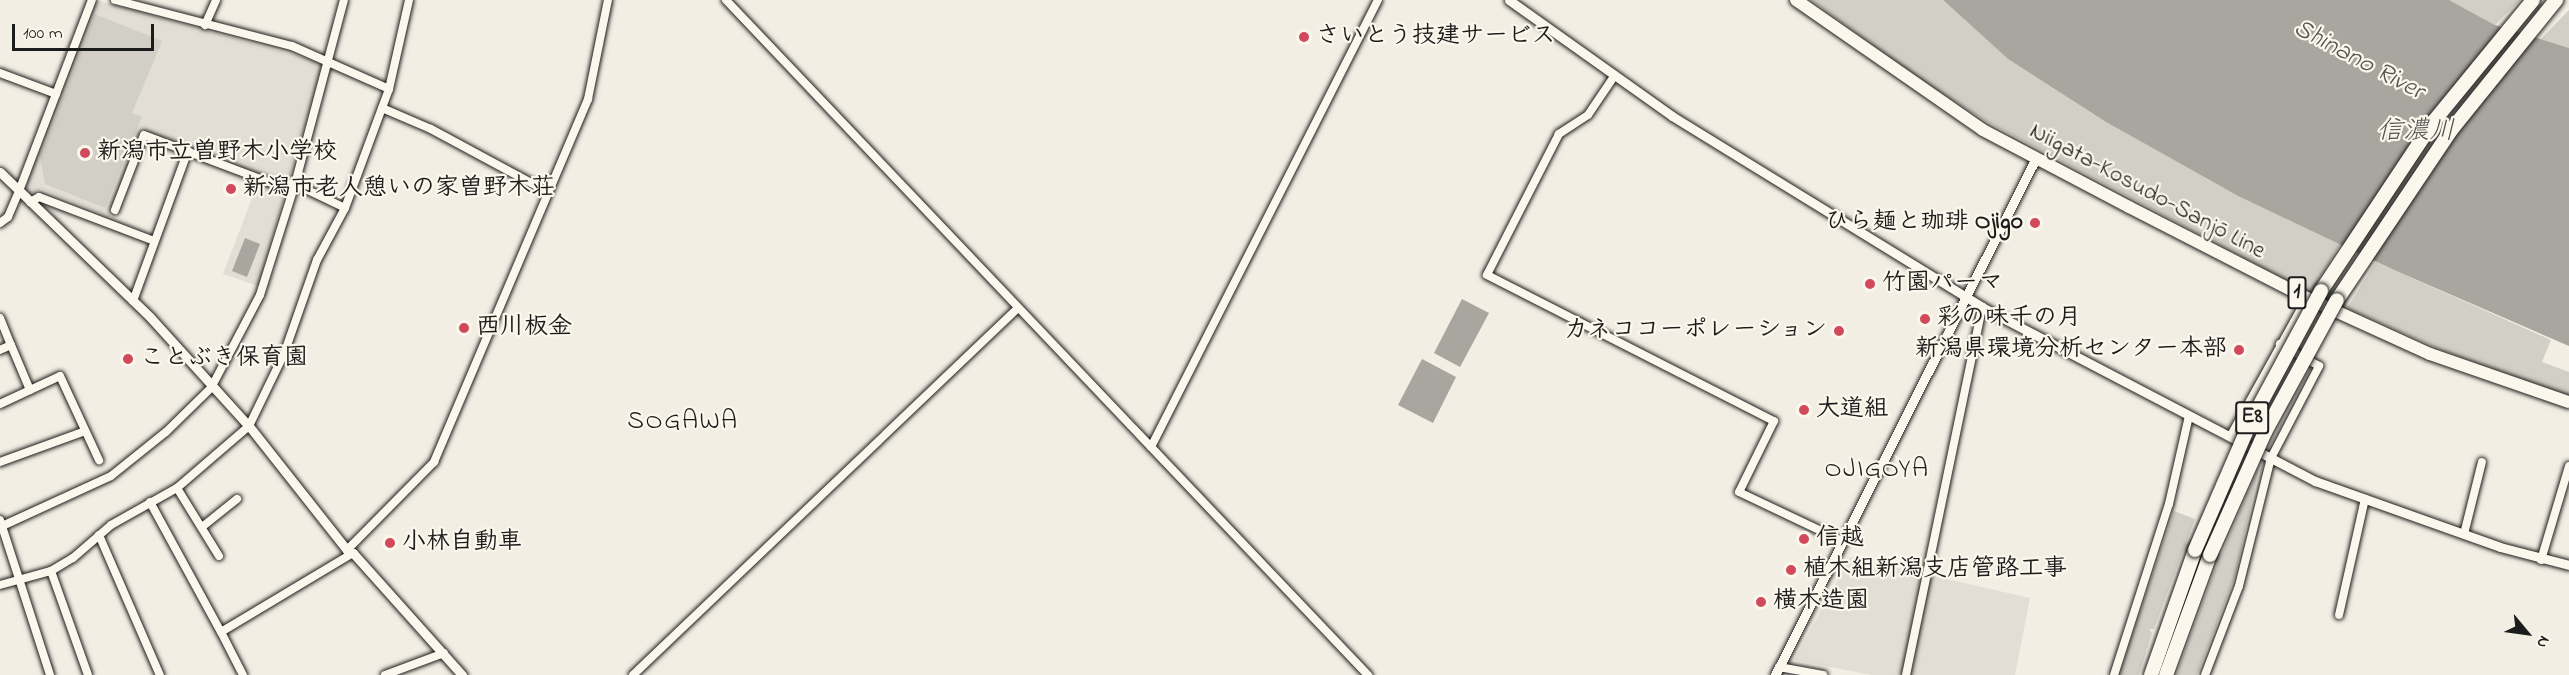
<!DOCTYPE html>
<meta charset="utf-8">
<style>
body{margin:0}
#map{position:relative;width:2569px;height:675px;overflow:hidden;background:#f2eee4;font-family:"Indie Flower","Klee One",sans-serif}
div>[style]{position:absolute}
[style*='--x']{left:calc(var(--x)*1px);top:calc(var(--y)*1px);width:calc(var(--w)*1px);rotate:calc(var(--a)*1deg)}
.built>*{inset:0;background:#e2ded5}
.green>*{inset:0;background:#d2cfc6}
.water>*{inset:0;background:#a9a6a0}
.roads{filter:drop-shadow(0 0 2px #1c1c1c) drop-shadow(0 0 2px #1c1c1c)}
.minor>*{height:8px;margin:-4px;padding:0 4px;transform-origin:4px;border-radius:4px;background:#fbf7ec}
.tertiary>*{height:9px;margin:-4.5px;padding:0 4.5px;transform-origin:4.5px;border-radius:4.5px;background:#fbf7ec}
.primary>*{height:12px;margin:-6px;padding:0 6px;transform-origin:6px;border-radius:6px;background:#fbf7ec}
.motorway>*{height:14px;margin:-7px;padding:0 7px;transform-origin:7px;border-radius:7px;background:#fbf7ec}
.bridges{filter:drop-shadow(0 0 2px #1c1c1c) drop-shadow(0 0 2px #1c1c1c)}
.motorway-bridge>*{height:14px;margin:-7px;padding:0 7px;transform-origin:7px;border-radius:7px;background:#fbf7ec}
.dots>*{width:16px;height:16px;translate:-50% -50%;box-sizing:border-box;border:3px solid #fbf7ec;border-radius:50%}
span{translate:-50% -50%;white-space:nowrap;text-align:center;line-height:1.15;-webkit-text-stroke:4.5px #fbf7ec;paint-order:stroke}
.shield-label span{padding:2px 4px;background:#fbf7ec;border:2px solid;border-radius:4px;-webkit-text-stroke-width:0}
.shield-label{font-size:22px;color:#1c1c1c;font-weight:700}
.poi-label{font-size:24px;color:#1c1c1c;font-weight:700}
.left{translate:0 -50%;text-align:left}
.right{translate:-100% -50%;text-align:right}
.street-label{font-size:24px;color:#1c1c1c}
.water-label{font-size:26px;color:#545351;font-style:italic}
.neighbourhood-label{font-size:26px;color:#1c1c1c;letter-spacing:1.5px}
.north{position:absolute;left:2497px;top:603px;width:60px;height:60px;-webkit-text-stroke:4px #fbf7ec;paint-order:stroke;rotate:119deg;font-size:16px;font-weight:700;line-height:24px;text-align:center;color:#1c1c1c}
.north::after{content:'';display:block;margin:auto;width:21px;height:27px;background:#1c1c1c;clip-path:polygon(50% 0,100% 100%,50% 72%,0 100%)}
.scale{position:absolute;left:12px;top:24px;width:142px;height:27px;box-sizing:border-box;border:3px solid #1c1c1c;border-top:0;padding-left:8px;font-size:18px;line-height:21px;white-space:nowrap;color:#1c1c1c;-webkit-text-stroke:4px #fbf7ec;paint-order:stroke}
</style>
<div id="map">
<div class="built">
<i style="clip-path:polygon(96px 0,323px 63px,258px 286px,223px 274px,260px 177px,143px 130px,109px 217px,41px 189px,29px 194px,24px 186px)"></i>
<i style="clip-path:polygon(1850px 557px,2030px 598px,2015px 675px,1872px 675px,1794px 660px)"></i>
</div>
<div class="green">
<i style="clip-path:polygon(1811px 0,1943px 0,2008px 59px,2106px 122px,2238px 196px,2340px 244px,2311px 293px,1984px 120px,1919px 78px)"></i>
<i style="clip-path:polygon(2449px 0,2520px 0,2495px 25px)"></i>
<i style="clip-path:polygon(2569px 10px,2569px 48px,2540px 40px)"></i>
<i style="clip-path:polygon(95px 14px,162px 41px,132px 113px,142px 117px,105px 208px,45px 184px,40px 157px)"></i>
<i style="clip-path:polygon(2376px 262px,2551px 340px,2542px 362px,2569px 372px,2569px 396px,2444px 351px,2347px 308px)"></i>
<i style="clip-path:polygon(2260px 464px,2235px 576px,2197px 675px,2176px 675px,2214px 572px)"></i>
<i style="clip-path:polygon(2174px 511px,2195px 519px,2154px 629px,2149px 629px,2152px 633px,2139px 675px,2119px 675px)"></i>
</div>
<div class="water">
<i style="clip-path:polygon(1943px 0,2449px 0,2495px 25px,2569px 48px,2569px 346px,2394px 270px,2238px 196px,2106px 122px,2008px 59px)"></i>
<i style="clip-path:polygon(245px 238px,260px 244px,247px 277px,232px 271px)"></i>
<i style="clip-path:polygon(1462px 299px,1489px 313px,1460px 367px,1434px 353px)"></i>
<i style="clip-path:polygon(1422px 359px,1456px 377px,1433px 423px,1398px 405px)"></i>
</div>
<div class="roads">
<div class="minor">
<i style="--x:115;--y:0;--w:183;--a:14.6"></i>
<i style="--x:292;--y:46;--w:106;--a:23.9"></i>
<i style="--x:726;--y:0;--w:932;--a:46.44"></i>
<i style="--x:205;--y:25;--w:27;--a:-66"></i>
<i style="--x:0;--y:73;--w:60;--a:20.6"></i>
<i style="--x:1615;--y:75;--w:48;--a:124"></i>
<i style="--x:1588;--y:115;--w:35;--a:147"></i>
<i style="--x:1559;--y:134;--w:158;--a:117.1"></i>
<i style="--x:1487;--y:275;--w:322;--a:27"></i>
<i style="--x:1774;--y:421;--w:79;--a:116.2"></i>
<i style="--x:1739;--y:492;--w:114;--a:25.4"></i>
<i style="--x:382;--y:108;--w:53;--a:23.2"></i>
<i style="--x:431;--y:129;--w:133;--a:28.3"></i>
<i style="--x:30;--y:202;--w:10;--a:-29"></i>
<i style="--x:39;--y:197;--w:123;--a:20.9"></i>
<i style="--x:115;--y:210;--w:80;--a:-68.9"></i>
<i style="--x:144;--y:135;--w:139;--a:20.7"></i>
<i style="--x:274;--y:184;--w:21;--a:0"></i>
<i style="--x:295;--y:184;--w:55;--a:25.6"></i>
<i style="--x:0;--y:223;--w:10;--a:-37"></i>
<i style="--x:8;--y:217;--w:28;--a:-67"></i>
<i style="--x:19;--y:191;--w:204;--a:-69.1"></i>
<i style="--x:133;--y:301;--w:160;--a:-69.9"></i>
<i style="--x:0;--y:318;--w:29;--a:68"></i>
<i style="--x:11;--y:345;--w:12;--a:156"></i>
<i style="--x:11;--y:345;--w:49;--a:67.1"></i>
<i style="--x:0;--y:404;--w:66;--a:-25"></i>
<i style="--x:60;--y:376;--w:93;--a:65.1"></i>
<i style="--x:2230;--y:437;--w:159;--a:-61"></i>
<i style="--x:1151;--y:447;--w:501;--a:-63.08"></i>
<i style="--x:0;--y:462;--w:90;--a:-20"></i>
<i style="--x:177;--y:488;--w:80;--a:58.3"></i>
<i style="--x:150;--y:502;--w:148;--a:61.4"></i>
<i style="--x:0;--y:520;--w:163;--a:72.1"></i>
<i style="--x:0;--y:527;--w:122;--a:-24.7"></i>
<i style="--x:111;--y:476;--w:70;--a:-38.7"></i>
<i style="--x:166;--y:432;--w:63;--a:-44.4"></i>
<i style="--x:211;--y:388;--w:105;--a:-62.2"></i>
<i style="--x:260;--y:295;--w:116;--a:-72.5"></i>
<i style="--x:295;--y:184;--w:190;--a:-75.1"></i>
<i style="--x:202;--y:527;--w:45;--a:-38.7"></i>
<i style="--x:2464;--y:534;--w:74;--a:-76"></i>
<i style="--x:99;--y:535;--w:153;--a:66.5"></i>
<i style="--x:347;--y:550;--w:124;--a:-45.3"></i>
<i style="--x:434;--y:462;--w:394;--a:-67"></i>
<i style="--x:588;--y:99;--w:101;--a:-78.6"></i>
<i style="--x:2541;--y:560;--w:98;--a:-73.4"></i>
<i style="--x:51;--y:571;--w:110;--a:70.4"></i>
<i style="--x:0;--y:585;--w:53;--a:-15.4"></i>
<i style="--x:51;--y:571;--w:26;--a:-31"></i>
<i style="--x:73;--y:558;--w:50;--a:-41"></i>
<i style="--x:111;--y:525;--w:76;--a:-29.3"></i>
<i style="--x:177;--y:488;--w:95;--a:-40.7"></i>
<i style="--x:249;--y:426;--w:80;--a:-64.1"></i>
<i style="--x:284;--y:354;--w:100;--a:-70.7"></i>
<i style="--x:317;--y:260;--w:59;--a:-61.7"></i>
<i style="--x:345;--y:208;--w:127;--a:-69.7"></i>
<i style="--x:389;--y:89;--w:91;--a:-77.3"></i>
<i style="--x:2339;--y:615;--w:119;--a:-77.4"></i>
<i style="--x:1779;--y:667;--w:45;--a:10.3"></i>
<i style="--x:243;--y:675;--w:48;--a:-117.1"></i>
<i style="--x:221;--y:632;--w:154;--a:-30.9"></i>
<i style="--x:385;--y:675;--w:63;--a:-20.4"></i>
<i style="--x:633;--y:675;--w:532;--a:-43.63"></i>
<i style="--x:1906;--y:675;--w:376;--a:-78.3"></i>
<i style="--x:2114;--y:675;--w:180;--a:-72.2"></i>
<i style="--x:2169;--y:504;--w:90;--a:-77.2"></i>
<i style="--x:2205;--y:675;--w:95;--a:-69.1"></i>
<i style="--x:2239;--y:586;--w:132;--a:-76"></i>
<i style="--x:2271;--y:458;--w:104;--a:-62.4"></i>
<i style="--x:2319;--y:366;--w:45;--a:-150.6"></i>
</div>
<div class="tertiary">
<i style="--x:1509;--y:0;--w:200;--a:35.4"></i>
<i style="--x:1672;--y:116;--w:364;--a:31.6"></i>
<i style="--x:1982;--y:307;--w:376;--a:27.6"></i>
<i style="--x:2315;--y:481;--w:196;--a:19.6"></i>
<i style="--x:2500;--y:547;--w:71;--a:14.6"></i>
<i style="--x:0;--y:172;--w:209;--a:44"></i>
<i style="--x:150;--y:317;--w:147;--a:47.8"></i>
<i style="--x:249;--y:426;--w:158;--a:51.7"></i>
<i style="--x:347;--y:550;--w:7;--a:27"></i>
<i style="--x:353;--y:553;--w:164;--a:48.2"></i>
<i style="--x:1775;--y:675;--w:579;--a:-63.21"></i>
</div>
<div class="primary">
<i style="--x:1796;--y:0;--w:228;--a:34.8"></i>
<i style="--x:1983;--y:130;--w:165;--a:27.8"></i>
<i style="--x:2129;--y:207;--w:200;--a:27.1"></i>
<i style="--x:2307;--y:298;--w:135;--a:24.5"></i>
<i style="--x:2430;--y:354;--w:147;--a:19.1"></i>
</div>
<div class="motorway">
<i style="--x:2321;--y:291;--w:204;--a:-56.4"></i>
<i style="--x:2434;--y:121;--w:156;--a:-50.7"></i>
<i style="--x:2337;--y:300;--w:206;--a:-56.1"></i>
<i style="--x:2452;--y:129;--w:166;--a:-51.1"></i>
<i style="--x:2151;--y:675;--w:133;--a:-70.6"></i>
<i style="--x:2166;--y:675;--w:128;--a:-69.9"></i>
</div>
</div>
<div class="bridges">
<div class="motorway-bridge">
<i style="--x:2195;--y:550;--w:138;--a:-66.6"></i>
<i style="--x:2250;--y:423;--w:150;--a:-61.7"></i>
<i style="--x:2210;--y:555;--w:135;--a:-65.9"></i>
<i style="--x:2265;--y:432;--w:150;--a:-61.4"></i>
</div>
</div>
<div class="dots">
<i style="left:1304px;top:37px;background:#d1495b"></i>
<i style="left:85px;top:153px;background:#d1495b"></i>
<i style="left:231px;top:189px;background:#d1495b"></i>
<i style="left:2035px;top:223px;background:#d1495b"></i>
<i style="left:1870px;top:284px;background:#d1495b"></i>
<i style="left:1925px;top:319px;background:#d1495b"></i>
<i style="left:464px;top:328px;background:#d1495b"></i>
<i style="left:1839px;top:331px;background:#d1495b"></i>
<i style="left:2239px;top:350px;background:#d1495b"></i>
<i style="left:128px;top:359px;background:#d1495b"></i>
<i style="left:1804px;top:410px;background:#d1495b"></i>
<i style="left:1804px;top:539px;background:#d1495b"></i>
<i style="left:390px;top:543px;background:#d1495b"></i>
<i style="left:1791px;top:570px;background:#d1495b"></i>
<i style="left:1761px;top:602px;background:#d1495b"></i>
</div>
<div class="shield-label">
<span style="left:2297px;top:293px">1</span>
<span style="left:2252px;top:418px">E8</span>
</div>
<div class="poi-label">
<span class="left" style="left:1316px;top:37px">さいとう技建サービス</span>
<span class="left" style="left:97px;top:153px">新潟市立曽野木小学校</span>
<span class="left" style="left:243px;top:189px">新潟市老人憩いの家曽野木荘</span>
<span class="right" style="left:2023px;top:223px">ひら麺と珈琲 Ojigo</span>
<span class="left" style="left:1882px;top:284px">竹園パーマ</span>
<span class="left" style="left:1937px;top:319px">彩の味千の月</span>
<span class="left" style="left:476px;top:328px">西川板金</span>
<span class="right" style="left:1827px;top:331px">カネココーポレーション</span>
<span class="right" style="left:2227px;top:350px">新潟県環境分析センター本部</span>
<span class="left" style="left:140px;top:359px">ことぶき保育園</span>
<span class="left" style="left:1816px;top:410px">大道組</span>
<span class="left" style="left:1816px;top:539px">信越</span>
<span class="left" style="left:402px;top:543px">小林自動車</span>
<span class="left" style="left:1803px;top:570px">植木組新潟支店管路工事</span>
<span class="left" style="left:1773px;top:602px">横木造園</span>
</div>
<div class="street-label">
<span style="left:2147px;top:192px;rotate:28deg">Niigata-Kosudo-Sanjō Line</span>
</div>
<div class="water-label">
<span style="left:2358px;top:61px;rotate:28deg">Shinano River</span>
<span style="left:2416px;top:133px">信濃川</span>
</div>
<div class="neighbourhood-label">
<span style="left:683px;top:423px">SOGAWA</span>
<span style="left:1877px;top:471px">OJIGOYA</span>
</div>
<div class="north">N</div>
<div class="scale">100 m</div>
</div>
